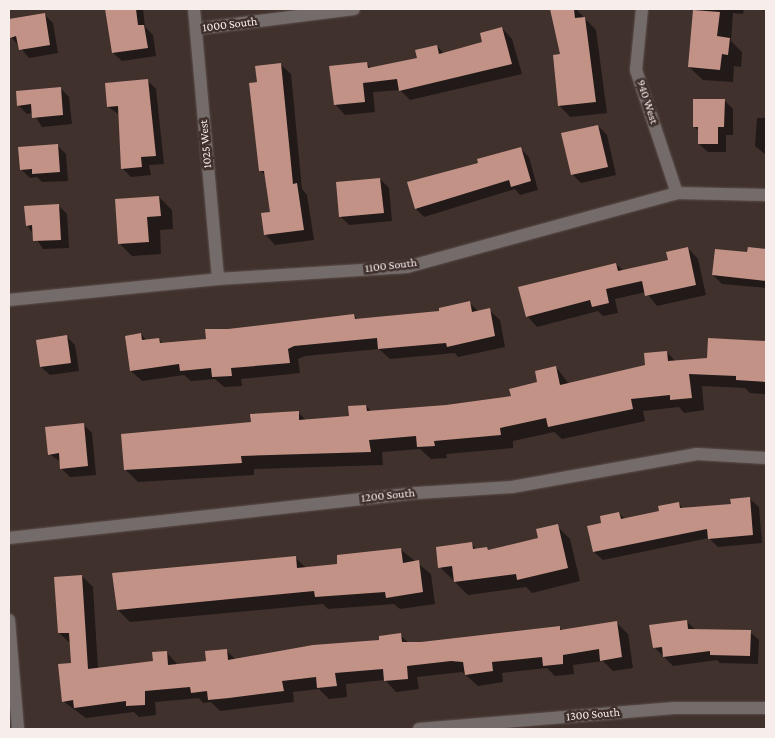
<!DOCTYPE html>
<style>
body{margin:0}
#map{position:relative;width:775px;height:738px;overflow:hidden;background:#40312d;font-family:"Crimson Pro",serif}
div>[style]{position:absolute}
[style*='--x']{left:calc(var(--x)*1px);top:calc(var(--y)*1px);width:calc(var(--w)*1px);rotate:calc(var(--a)*1deg)}
.shadow>*{inset:0;background:#0007}
.building>*{inset:0;background:#c29286}
.roads{filter:drop-shadow(0 0 1px #5d4f4b) drop-shadow(0 0 1px #5d4f4b)}
.minor>*{height:12px;margin:-6px;padding:0 6px;transform-origin:6px;border-radius:6px;background:#746c6a}
span{translate:-50% -50%;white-space:nowrap;text-align:center;line-height:1.15;-webkit-text-stroke:5px #40312d;paint-order:stroke}
.street-label{font-size:12px;color:#f7edeb}
.frame{position:absolute;inset:0;border:10px solid #f7edeb;pointer-events:none}
</style>
<div id="map">
<div class="shadow">
<i style="clip-path:polygon(107px 9px,143px 9px,145px 27px,153px 35px,156px 56px,122px 61px,113px 53px)"></i>
<i style="clip-path:polygon(552px 9px,576px 9px,596px 30px,607px 113px,570px 117px,559px 105px,561px 55px)"></i>
<i style="clip-path:polygon(696px 9px,744px 9px,743px 14px,733px 13px,731px 41px,742px 52px,741px 67px,734px 66px,733px 82px,703px 80px,689px 67px)"></i>
<i style="clip-path:polygon(44px 14px,53px 23px,58px 53px,29px 58px,11px 37px,9px 20px)"></i>
<i style="clip-path:polygon(502px 28px,512px 39px,522px 74px,410px 100px,400px 90px,373px 92px,375px 112px,345px 115px,335px 104px,367px 64px,372px 69px,418px 58px,437px 46px,444px 54px,484px 43px)"></i>
<i style="clip-path:polygon(280px 64px,291px 74px,302px 189px,307px 195px,314px 240px,275px 245px,265px 234px,271px 213px,266px 176px,261px 171px,259px 83px)"></i>
<i style="clip-path:polygon(147px 80px,156px 89px,164px 164px,149px 165px,151px 175px,131px 177px,122px 168px,120px 115px,108px 107px)"></i>
<i style="clip-path:polygon(60px 88px,69px 97px,72px 124px,42px 127px,33px 113px,27px 114px,18px 105px)"></i>
<i style="clip-path:polygon(724px 100px,733px 109px,733px 135px,726px 135px,726px 152px,708px 152px,699px 144px,699px 131px,694px 126px)"></i>
<i style="clip-path:polygon(757px 118px,766px 118px,766px 155px,755px 146px)"></i>
<i style="clip-path:polygon(598px 126px,607px 135px,616px 175px,581px 183px,573px 175px)"></i>
<i style="clip-path:polygon(58px 146px,66px 154px,68px 181px,42px 182px,37px 177px,30px 178px,21px 169px)"></i>
<i style="clip-path:polygon(520px 148px,529px 157px,538px 190px,520px 195px,515px 189px,424px 217px,416px 209px,480px 164px)"></i>
<i style="clip-path:polygon(380px 179px,389px 188px,392px 221px,349px 225px,341px 217px)"></i>
<i style="clip-path:polygon(159px 197px,172px 210px,173px 229px,160px 230px,161px 254px,132px 256px,119px 243px)"></i>
<i style="clip-path:polygon(58px 205px,67px 214px,69px 248px,43px 249px,27px 225px)"></i>
<i style="clip-path:polygon(688px 248px,698px 259px,706px 295px,657px 306px,646px 292px,615px 299px,618px 313px,603px 316px,598px 311px,537px 327px,527px 316px,616px 264px,624px 271px,669px 261px)"></i>
<i style="clip-path:polygon(749px 248px,766px 250px,766px 288px,722px 284px,713px 275px,748px 254px)"></i>
<i style="clip-path:polygon(470px 303px,479px 312px,489px 310px,500px 320px,505px 347px,458px 357px,455px 353px,390px 359px,379px 349px,305px 356px,298px 359px,300px 373px,241px 379px,242px 386px,224px 387px,215px 379px,191px 381px,184px 375px,142px 381px,131px 371px,141px 334px,147px 341px,158px 339px,164px 344px,208px 340px,228px 331px,354px 316px,358px 320px,441px 312px)"></i>
<i style="clip-path:polygon(67px 337px,75px 345px,79px 371px,50px 375px,41px 367px)"></i>
<i style="clip-path:polygon(710px 339px,766px 342px,766px 394px,750px 393px,745px 388px,702px 386px,704px 410px,684px 413px,679px 407px,643px 411px,645px 421px,562px 439px,554px 432px,513px 441px,513px 448px,446px 454px,447px 458px,431px 459px,420px 449px,382px 452px,383px 465px,254px 469px,254px 475px,138px 482px,125px 469px,252px 423px,298px 412px,307px 421px,350px 417px,366px 406px,372px 412px,446px 407px,512px 397px,539px 383px,556px 367px,569px 384px,647px 366px,667px 352px,676px 362px,708px 359px)"></i>
<i style="clip-path:polygon(84px 425px,92px 433px,96px 475px,70px 477px,61px 468px,61px 462px,49px 454px)"></i>
<i style="clip-path:polygon(750px 499px,759px 507px,762px 543px,718px 547px,709px 538px,603px 560px,594px 552px,603px 524px,619px 513px,625px 519px,661px 512px,678px 503px,684px 509px,732px 505px)"></i>
<i style="clip-path:polygon(557px 526px,570px 539px,580px 581px,532px 593px,526px 587px,468px 595px,440px 567px,471px 543px,477px 550px,489px 550px,540px 538px)"></i>
<i style="clip-path:polygon(400px 549px,431px 574px,435px 604px,400px 609px,394px 604px,328px 609px,323px 604px,130px 622px,118px 610px,296px 558px,306px 568px,339px 565px)"></i>
<i style="clip-path:polygon(82px 576px,93px 587px,98px 669px,154px 662px,167px 653px,178px 665px,207px 662px,226px 650px,236px 660px,381px 641px,400px 635px,409px 643px,421px 643px,559px 627px,563px 631px,617px 623px,628px 634px,633px 668px,613px 671px,603px 661px,573px 665px,574px 674px,555px 676px,547px 668px,502px 673px,503px 682px,478px 686px,462px 672px,417px 677px,419px 689px,396px 692px,385px 680px,346px 684px,347px 697px,329px 699px,319px 689px,293px 692px,294px 702px,220px 711px,211px 702px,203px 703px,199px 698px,155px 702px,156px 715px,139px 717px,134px 712px,86px 718px,63px 701px,72px 664px,71px 644px,59px 633px)"></i>
<i style="clip-path:polygon(686px 621px,696px 630px,750px 632px,759px 640px,758px 664px,720px 663px,717px 660px,673px 666px,654px 647px)"></i>
</div>
<div class="building">
<i style="clip-path:polygon(105px 9px,136px 9px,138px 25px,144px 25px,148px 48px,112px 53px)"></i>
<i style="clip-path:polygon(550px 9px,574px 9px,575px 18px,585px 17px,596px 102px,558px 106px,553px 55px,560px 54px)"></i>
<i style="clip-path:polygon(693px 10px,720px 12px,717px 36px,730px 38px,728px 55px,722px 54px,720px 70px,688px 67px)"></i>
<i style="clip-path:polygon(45px 13px,50px 45px,19px 50px,16px 36px,10px 38px,9px 19px)"></i>
<i style="clip-path:polygon(502px 27px,512px 64px,399px 91px,397px 79px,363px 83px,365px 102px,334px 105px,329px 66px,367px 62px,368px 68px,417px 58px,415px 50px,437px 45px,439px 54px,482px 42px,480px 33px)"></i>
<i style="clip-path:polygon(281px 63px,293px 184px,297px 183px,304px 230px,264px 235px,261px 213px,270px 212px,264px 171px,259px 171px,249px 83px,257px 82px,255px 66px)"></i>
<i style="clip-path:polygon(148px 79px,156px 156px,141px 157px,142px 167px,121px 169px,118px 106px,107px 107px,105px 83px)"></i>
<i style="clip-path:polygon(61px 87px,63px 115px,32px 118px,31px 104px,17px 106px,16px 91px)"></i>
<i style="clip-path:polygon(693px 99px,725px 99px,724px 127px,718px 127px,718px 144px,698px 144px,698px 127px,693px 127px)"></i>
<i style="clip-path:polygon(598px 125px,608px 167px,571px 175px,561px 133px)"></i>
<i style="clip-path:polygon(58px 144px,60px 172px,32px 174px,32px 169px,20px 170px,18px 147px)"></i>
<i style="clip-path:polygon(521px 147px,531px 181px,511px 187px,509px 180px,415px 209px,407px 182px,478px 163px,477px 159px)"></i>
<i style="clip-path:polygon(380px 178px,384px 213px,339px 217px,336px 182px)"></i>
<i style="clip-path:polygon(159px 196px,161px 216px,147px 217px,149px 242px,118px 244px,115px 199px)"></i>
<i style="clip-path:polygon(59px 204px,61px 240px,33px 241px,32px 225px,26px 226px,24px 206px)"></i>
<i style="clip-path:polygon(688px 247px,696px 285px,645px 296px,642px 281px,606px 289px,609px 303px,592px 307px,590px 300px,526px 317px,518px 287px,616px 263px,618px 271px,668px 260px,666px 252px)"></i>
<i style="clip-path:polygon(748px 247px,766px 249px,766px 281px,712px 275px,715px 249px,747px 252px)"></i>
<i style="clip-path:polygon(470px 301px,472px 312px,490px 308px,495px 336px,447px 347px,446px 343px,378px 349px,377px 338px,294px 346px,288px 349px,290px 363px,231px 368px,232px 376px,212px 377px,211px 368px,180px 371px,179px 364px,130px 371px,125px 336px,141px 333px,142px 340px,159px 338px,160px 343px,206px 339px,205px 329px,228px 329px,354px 314px,355px 319px,439px 311px,439px 308px)"></i>
<i style="clip-path:polygon(67px 335px,71px 363px,40px 367px,36px 340px)"></i>
<i style="clip-path:polygon(708px 338px,766px 341px,766px 382px,736px 380px,736px 376px,689px 374px,692px 398px,670px 400px,670px 395px,631px 399px,633px 409px,548px 427px,546px 418px,500px 428px,501px 435px,434px 441px,435px 446px,417px 447px,416px 436px,369px 440px,371px 452px,241px 456px,242px 463px,124px 470px,121px 434px,251px 422px,250px 414px,299px 411px,299px 420px,349px 416px,348px 406px,366px 405px,367px 411px,446px 405px,511px 396px,509px 389px,537px 382px,535px 371px,556px 366px,560px 385px,645px 365px,644px 353px,667px 351px,668px 361px,707px 358px)"></i>
<i style="clip-path:polygon(84px 423px,88px 466px,60px 469px,59px 453px,48px 455px,45px 427px)"></i>
<i style="clip-path:polygon(750px 497px,753px 535px,708px 539px,707px 529px,593px 552px,587px 526px,601px 523px,600px 516px,619px 512px,621px 519px,659px 511px,658px 506px,679px 502px,680px 508px,731px 504px,730px 499px)"></i>
<i style="clip-path:polygon(558px 524px,568px 568px,517px 580px,516px 574px,454px 582px,452px 566px,438px 568px,436px 547px,472px 542px,473px 549px,487px 547px,488px 550px,538px 538px,536px 529px)"></i>
<i style="clip-path:polygon(401px 548px,403px 563px,419px 560px,423px 592px,386px 598px,385px 592px,315px 597px,314px 591px,117px 610px,112px 573px,296px 556px,297px 568px,337px 564px,337px 555px)"></i>
<i style="clip-path:polygon(82px 575px,88px 669px,153px 661px,152px 652px,167px 651px,168px 665px,206px 661px,205px 651px,227px 649px,228px 660px,313px 645px,379px 640px,379px 636px,401px 633px,402px 642px,421px 642px,560px 626px,560px 630px,617px 621px,622px 657px,600px 661px,599px 649px,563px 655px,563px 664px,543px 666px,542px 657px,492px 662px,493px 671px,465px 675px,463px 662px,451px 661px,407px 666px,408px 679px,384px 681px,383px 669px,335px 673px,337px 686px,317px 688px,316px 677px,282px 681px,284px 691px,229px 698px,208px 700px,207px 691px,191px 693px,190px 687px,145px 691px,145px 705px,126px 706px,126px 701px,74px 708px,73px 700px,62px 702px,58px 664px,71px 663px,69px 633px,58px 633px,54px 577px)"></i>
<i style="clip-path:polygon(687px 620px,688px 629px,751px 630px,750px 656px,710px 655px,710px 651px,663px 657px,662px 647px,653px 648px,649px 625px)"></i>
</div>
<div class="roads">
<div class="minor">
<i style="--x:194;--y:9;--w:271;--a:84.9"></i>
<i style="--x:642;--y:9;--w:61;--a:95.6"></i>
<i style="--x:636;--y:70;--w:130;--a:71.6"></i>
<i style="--x:196;--y:29;--w:159;--a:-7.2"></i>
<i style="--x:9;--y:300;--w:210;--a:-5.7"></i>
<i style="--x:218;--y:279;--w:189;--a:-3.6"></i>
<i style="--x:407;--y:267;--w:280;--a:-15.3"></i>
<i style="--x:677;--y:193;--w:89;--a:1.3"></i>
<i style="--x:9;--y:538;--w:410;--a:-6.3"></i>
<i style="--x:417;--y:493;--w:95;--a:-3.6"></i>
<i style="--x:512;--y:487;--w:188;--a:-10.1"></i>
<i style="--x:697;--y:454;--w:69;--a:3.3"></i>
<i style="--x:9;--y:620;--w:109;--a:85.3"></i>
<i style="--x:419;--y:729;--w:256;--a:-4.7"></i>
<i style="--x:674;--y:708;--w:92;--a:0"></i>
</div>
</div>
<div class="street-label">
<span style="left:230px;top:25px;rotate:-7deg">1000 South</span>
<span style="left:647px;top:102px;rotate:72deg">940 West</span>
<span style="left:206px;top:144px;rotate:-95deg">1025 West</span>
<span style="left:391px;top:266px;rotate:-7deg">1100 South</span>
<span style="left:388px;top:496px;rotate:-6deg">1200 South</span>
<span style="left:593px;top:715px;rotate:-5deg">1300 South</span>
</div>
<div class="frame"></div>
</div>
